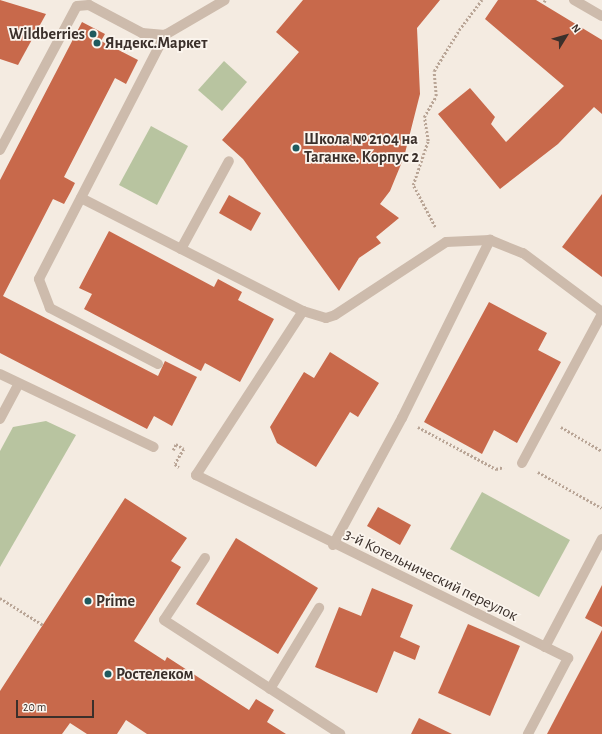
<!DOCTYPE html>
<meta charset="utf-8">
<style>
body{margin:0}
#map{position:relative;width:602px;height:734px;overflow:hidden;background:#f4ebe1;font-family:"Alegreya Sans",sans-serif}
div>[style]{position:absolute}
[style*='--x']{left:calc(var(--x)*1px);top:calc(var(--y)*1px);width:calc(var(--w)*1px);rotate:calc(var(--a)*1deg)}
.green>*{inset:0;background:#b8c4a0}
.building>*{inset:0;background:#c8694b}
.path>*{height:2.5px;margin-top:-1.25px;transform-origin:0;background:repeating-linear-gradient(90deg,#b9a596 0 2px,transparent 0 4px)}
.minor>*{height:10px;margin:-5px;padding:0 5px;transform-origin:5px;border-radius:5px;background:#cdbbac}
.dots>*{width:11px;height:11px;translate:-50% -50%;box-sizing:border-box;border:2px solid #fbf5ee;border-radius:50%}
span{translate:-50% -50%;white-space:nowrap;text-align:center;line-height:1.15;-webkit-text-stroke:3.5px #fbf5ee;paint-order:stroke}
.poi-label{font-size:16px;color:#3b302b;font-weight:700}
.right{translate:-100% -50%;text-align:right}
.left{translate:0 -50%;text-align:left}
.street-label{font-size:16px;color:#3b302b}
.north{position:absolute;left:546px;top:16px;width:40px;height:40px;-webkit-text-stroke:3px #fbf5ee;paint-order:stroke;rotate:53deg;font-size:11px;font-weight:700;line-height:16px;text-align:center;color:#3b302b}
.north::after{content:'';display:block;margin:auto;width:14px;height:18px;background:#3b302b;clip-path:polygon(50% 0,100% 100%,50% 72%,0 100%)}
.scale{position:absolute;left:16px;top:700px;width:78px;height:18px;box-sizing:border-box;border:2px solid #3b302b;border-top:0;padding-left:5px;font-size:12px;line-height:14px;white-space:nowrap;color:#3b302b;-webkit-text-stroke:3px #fbf5ee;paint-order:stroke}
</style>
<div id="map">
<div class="green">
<i style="clip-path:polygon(224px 61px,247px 82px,222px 111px,198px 90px)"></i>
<i style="clip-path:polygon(151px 126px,188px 146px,157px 205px,119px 185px)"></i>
<i style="clip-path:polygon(46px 421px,76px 435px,0 567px,0 451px,13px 427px)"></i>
<i style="clip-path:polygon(482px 492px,570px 540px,539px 597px,450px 549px)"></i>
</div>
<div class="building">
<i style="clip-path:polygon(0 0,46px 14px,18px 65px,0 59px)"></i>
<i style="clip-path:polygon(303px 0,440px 0,417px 28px,420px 94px,404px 157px,390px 191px,380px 204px,399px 218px,376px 237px,381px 243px,359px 258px,339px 291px,243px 159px,222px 140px,299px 52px,276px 32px)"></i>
<i style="clip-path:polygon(498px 0,536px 0,602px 40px,602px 114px,594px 107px,558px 144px,500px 189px,438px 114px,470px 88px,495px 117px,491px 124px,506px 142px,564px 86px,485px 19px)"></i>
<i style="clip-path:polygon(82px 22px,105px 34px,101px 41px,138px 60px,126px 84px,115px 78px,64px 177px,75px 183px,70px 193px,64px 204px,53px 199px,3px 296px,158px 376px,165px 361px,197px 377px,172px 426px,154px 416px,147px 429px,0 353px,0 180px)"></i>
<i style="clip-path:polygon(602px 194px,602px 277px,562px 247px)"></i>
<i style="clip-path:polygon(229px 195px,261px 213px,251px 231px,219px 213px)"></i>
<i style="clip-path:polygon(109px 231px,214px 287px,218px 279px,242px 292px,238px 300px,274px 319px,240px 382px,205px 363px,201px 371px,84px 309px,92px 294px,79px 288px)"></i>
<i style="clip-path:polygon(489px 302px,547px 333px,538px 350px,561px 362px,517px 443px,494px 430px,482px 454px,424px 422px)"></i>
<i style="clip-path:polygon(330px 352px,379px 383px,358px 417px,350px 412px,316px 467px,277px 443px,270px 427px,304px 372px,314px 378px)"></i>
<i style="clip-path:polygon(125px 498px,187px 538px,171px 561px,181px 567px,134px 641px,165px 661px,167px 657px,249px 710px,256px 699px,274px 710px,267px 722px,286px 734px,147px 734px,126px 720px,117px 734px,87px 734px,70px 723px,62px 734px,0 734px,0 691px)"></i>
<i style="clip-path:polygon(378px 507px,411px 525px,400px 545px,367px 526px)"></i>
<i style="clip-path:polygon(236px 538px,318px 588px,278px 654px,196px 604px)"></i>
<i style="clip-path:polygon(602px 585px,602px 627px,585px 618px)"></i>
<i style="clip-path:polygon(372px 588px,413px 605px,400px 637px,420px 646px,415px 660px,394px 651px,377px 693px,315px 667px,339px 607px,361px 616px)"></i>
<i style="clip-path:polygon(468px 624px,520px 646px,490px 716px,438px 693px)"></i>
<i style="clip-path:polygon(602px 630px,602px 734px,547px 734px,569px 692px)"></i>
<i style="clip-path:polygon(419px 718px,452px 734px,411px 734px)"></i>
</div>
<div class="path">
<i style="--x:544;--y:2;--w:2;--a:-63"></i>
<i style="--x:435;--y:227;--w:47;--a:-117.6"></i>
<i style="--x:413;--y:185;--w:46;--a:-71.2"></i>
<i style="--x:428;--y:141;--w:24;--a:-99"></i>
<i style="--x:424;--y:117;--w:24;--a:-60"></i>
<i style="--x:436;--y:96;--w:25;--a:-95"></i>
<i style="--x:434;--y:71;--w:48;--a:-58.6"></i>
<i style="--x:459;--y:30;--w:38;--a:-53"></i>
<i style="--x:418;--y:427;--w:89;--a:28.3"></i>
<i style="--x:496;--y:469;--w:8;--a:-14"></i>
<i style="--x:561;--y:427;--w:48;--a:30.3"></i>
<i style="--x:173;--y:450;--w:7;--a:-63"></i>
<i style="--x:176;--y:444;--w:9;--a:32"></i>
<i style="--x:184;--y:449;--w:17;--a:121"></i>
<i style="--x:175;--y:464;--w:5;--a:37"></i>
<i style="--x:538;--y:472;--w:73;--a:29.4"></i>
<i style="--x:0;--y:598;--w:51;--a:32.1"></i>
</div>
<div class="minor">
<i style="--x:574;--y:0;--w:32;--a:30"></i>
<i style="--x:0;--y:150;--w:163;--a:-61.9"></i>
<i style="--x:77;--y:6;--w:12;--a:-5"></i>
<i style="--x:89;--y:5;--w:60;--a:27.8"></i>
<i style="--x:142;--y:33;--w:23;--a:5"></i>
<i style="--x:81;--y:198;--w:249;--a:27"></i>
<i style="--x:303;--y:311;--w:24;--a:17"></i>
<i style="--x:326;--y:318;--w:9;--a:-18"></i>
<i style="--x:335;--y:315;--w:133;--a:-33.3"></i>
<i style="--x:446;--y:242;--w:44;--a:-2.6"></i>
<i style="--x:490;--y:240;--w:35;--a:22"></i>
<i style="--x:523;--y:253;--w:99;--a:36.8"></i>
<i style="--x:181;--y:249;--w:100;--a:-61.4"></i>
<i style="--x:303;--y:311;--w:196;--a:123.1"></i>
<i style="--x:196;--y:475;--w:415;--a:26.2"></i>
<i style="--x:568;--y:658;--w:86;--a:117.8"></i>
<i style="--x:158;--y:364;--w:122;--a:-152.6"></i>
<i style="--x:50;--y:308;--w:31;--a:-111"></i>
<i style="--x:39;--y:279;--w:275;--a:-62.7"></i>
<i style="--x:165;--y:35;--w:69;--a:-30.3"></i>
<i style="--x:0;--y:374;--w:170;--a:25.4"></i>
<i style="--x:0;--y:419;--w:40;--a:-62"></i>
<i style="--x:522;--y:463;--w:169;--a:-61.8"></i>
<i style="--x:333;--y:545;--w:145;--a:-61.5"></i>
<i style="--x:402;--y:418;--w:199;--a:-63.7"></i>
<i style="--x:205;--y:558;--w:74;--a:123.5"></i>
<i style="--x:164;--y:620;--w:210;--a:32.9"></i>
<i style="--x:545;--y:647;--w:122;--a:-62.2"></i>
<i style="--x:270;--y:689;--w:95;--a:-58.8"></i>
</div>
<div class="dots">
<i style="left:93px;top:34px;background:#1f5a5e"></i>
<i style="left:97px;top:43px;background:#1f5a5e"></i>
<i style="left:296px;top:148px;background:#1f5a5e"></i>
<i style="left:88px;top:601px;background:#1f5a5e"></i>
<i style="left:108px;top:674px;background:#1f5a5e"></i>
</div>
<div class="poi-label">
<span class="right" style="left:85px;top:34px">Wildberries</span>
<span class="left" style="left:105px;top:43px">Яндекс.Маркет</span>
<span class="left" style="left:304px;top:148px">Школа № 2104 на<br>Таганке. Корпус 2</span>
<span class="left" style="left:96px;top:601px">Prime</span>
<span class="left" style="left:116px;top:674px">Ростелеком</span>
</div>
<div class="street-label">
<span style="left:431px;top:575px;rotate:26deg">3-й Котельнический переулок</span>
</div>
<div class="north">N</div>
<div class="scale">20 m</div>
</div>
